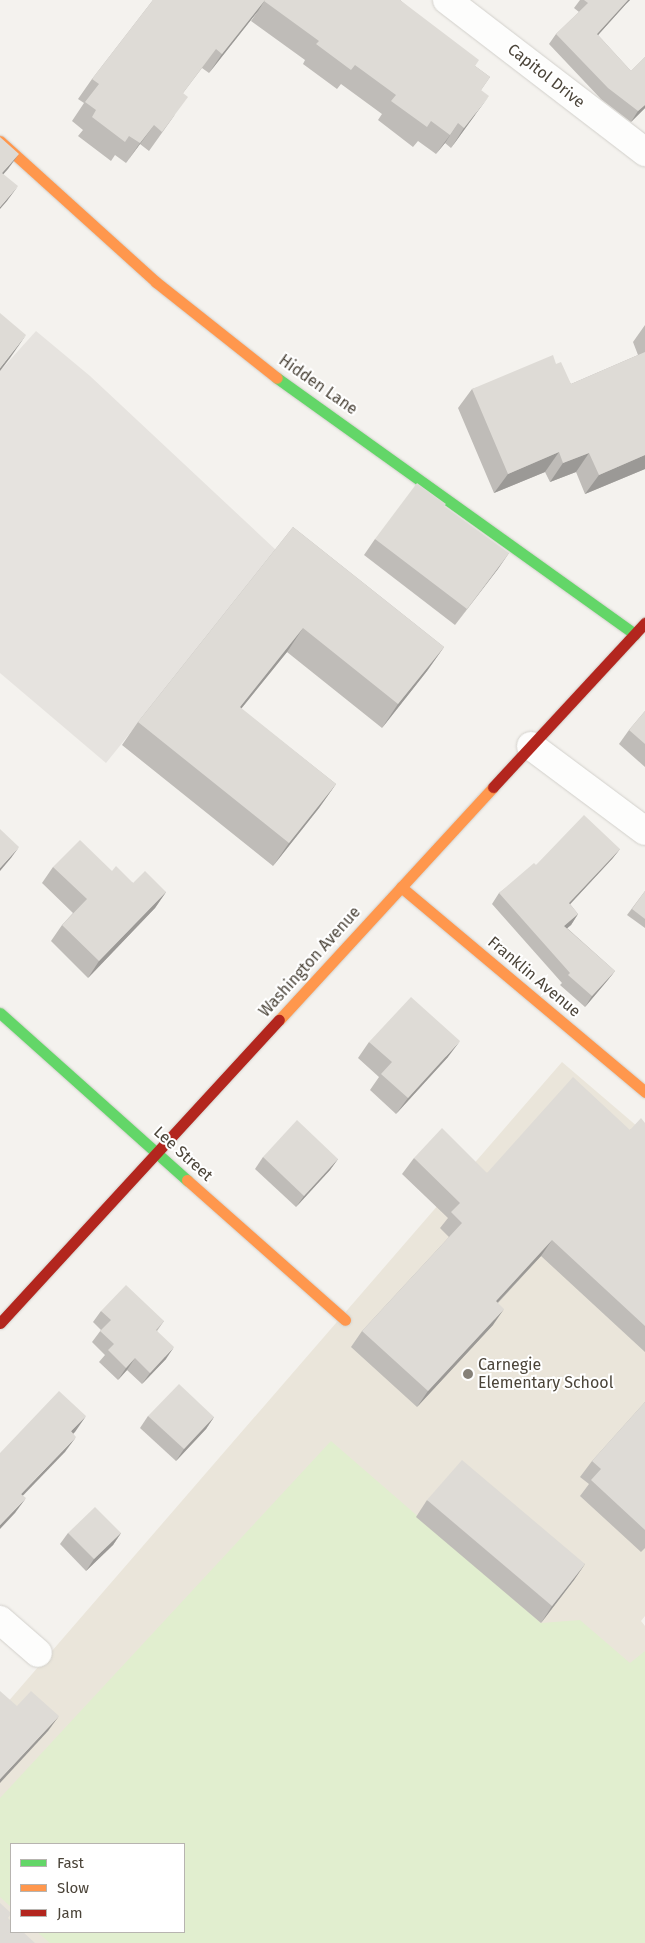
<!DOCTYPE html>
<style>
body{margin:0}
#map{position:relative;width:645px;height:1943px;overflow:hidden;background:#f4f2ee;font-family:"Fira Sans",sans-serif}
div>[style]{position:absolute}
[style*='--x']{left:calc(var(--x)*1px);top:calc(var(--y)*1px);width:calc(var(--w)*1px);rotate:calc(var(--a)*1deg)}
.education>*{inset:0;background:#eae5da}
.green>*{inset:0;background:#e1eecf}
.parking>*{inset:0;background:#e6e3df}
.roads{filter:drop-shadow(0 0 1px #d2d0cb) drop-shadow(0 0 1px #d2d0cb)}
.street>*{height:28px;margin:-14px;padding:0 14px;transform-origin:14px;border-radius:14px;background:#fdfdfc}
.fast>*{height:11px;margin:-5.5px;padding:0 5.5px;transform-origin:5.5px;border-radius:5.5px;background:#63d668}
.slow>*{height:11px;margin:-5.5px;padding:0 5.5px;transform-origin:5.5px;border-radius:5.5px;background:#ff974d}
.jam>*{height:11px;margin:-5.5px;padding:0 5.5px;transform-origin:5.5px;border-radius:5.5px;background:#b3261e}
.wall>*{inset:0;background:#bfbcb8}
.shaded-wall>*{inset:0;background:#9b9996}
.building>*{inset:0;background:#dedbd6}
.dots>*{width:14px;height:14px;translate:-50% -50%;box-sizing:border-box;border:2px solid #fff;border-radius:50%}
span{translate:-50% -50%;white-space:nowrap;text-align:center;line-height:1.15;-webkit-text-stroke:4px #fff;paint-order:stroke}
.street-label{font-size:16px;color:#4b4439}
.poi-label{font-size:16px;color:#4b4439}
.left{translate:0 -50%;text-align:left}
.legend{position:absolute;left:10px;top:1843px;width:175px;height:90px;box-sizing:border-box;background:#fff;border:1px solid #b7b4b0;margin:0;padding:6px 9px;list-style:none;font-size:15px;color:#4b4439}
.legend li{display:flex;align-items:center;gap:10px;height:25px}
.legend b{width:25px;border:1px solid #b7b4b0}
</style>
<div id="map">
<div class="education">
<i style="clip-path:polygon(evenodd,562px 1062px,645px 1133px,645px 1616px,641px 1621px,645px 1626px,645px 1943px,15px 1943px,0 1928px,0 1711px,562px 1062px,11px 1844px,184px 1844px,184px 1932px,11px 1932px,11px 1844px)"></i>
</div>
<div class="green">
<i style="clip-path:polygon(331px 1441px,541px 1623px,580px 1620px,630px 1663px,645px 1651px,645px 1943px,50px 1943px,37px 1932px,184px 1932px,184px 1844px,11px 1844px,11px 1907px,0 1897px,0 1798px)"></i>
</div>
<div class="parking">
<i style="clip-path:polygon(36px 331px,90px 376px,277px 551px,106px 763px,0 673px,0 371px)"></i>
</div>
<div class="roads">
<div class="street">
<i style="--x:447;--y:0;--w:250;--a:37.5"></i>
<i style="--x:531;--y:746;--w:142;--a:36.7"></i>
<i style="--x:0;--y:1620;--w:50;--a:41"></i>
</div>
<div class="fast">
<i style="--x:277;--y:378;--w:440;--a:35.6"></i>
<i style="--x:0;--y:1013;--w:251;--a:41.8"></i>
</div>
<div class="slow">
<i style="--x:0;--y:141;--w:210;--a:42.1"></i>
<i style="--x:156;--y:282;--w:154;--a:38.4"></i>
<i style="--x:401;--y:887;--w:319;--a:40"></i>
<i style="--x:279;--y:1020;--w:316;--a:-47.4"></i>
<i style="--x:187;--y:1180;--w:211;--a:41.5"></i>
</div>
<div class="jam">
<i style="--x:493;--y:787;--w:224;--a:-47.2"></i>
<i style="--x:0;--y:1323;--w:412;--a:-47.4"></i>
</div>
</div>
<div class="wall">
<i style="clip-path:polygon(153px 0,400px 0,475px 66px,490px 77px,481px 90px,475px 115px,451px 148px,445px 143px,436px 154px,418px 141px,413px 147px,378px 120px,382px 114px,341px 84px,337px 89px,303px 64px,305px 60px,251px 21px,258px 11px,209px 73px,202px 68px,183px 93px,174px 116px,149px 151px,140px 144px,126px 163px,115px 155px,111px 161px,78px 136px,83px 130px,72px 121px,84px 103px,78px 99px,92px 79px)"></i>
<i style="clip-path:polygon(580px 0,630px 0,626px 4px,598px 35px,631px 71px,645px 57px,645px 108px,631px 122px,601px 99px,549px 44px,556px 34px,579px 12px,574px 8px)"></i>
<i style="clip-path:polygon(645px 325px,645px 469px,585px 494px,576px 472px,550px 482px,545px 472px,494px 493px,458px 408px,472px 389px,556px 364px,571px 384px,638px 355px,633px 342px)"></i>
<i style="clip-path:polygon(293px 527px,444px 647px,427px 671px,382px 728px,287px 652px,241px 709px,336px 784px,319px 808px,273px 866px,122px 745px,138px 722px)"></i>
<i style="clip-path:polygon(375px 539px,509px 553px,455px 625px,364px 555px)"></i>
<i style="clip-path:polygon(645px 711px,645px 767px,619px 744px,629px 730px)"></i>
<i style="clip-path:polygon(620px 849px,612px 859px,570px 904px,578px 914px,571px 925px,567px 928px,615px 971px,607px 981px,585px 1007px,560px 985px,562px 983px,492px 904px,499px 893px,536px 865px)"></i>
<i style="clip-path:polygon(53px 867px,112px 871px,133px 883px,166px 892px,155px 908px,88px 978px,51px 941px,62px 925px,73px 913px,42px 883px)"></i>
<i style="clip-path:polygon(645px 891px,645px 928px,627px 915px)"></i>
<i style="clip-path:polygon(369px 1042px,448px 1057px,396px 1114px,370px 1090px,379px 1077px,358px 1058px)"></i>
<i style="clip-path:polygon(645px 1123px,645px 1352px,541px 1256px,498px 1303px,493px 1325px,417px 1407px,351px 1347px,362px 1331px,449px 1237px,440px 1228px,448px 1218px,402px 1174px,414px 1158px,487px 1173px,630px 1130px)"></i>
<i style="clip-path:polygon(263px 1157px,338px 1159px,330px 1170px,296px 1207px,255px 1169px)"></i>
<i style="clip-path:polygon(101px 1311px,164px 1321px,157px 1331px,166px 1359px,142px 1384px,127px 1370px,118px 1380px,99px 1362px,105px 1355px,92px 1342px,101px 1330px,93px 1322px)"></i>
<i style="clip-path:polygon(645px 1402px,645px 1548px,641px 1552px,580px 1496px,589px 1484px,580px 1477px,592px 1461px)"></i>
<i style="clip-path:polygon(148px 1416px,214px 1417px,206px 1429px,176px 1461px,140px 1428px)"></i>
<i style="clip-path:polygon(427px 1500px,585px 1564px,574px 1580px,541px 1623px,416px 1517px)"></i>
<i style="clip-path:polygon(68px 1533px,121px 1533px,113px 1545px,86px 1571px,60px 1544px)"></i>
</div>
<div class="shaded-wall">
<i style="clip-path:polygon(265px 0,258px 11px,209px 73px,222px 54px)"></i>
<i style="clip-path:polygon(628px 0,630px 0,626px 4px,590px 44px,597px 34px)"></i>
<i style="clip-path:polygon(489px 96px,475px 115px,451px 148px,464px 128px)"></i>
<i style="clip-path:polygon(645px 105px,645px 108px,631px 122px,638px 111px)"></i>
<i style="clip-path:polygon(458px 123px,445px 143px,436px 154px,450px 135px)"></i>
<i style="clip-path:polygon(154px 125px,126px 163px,140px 143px)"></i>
<i style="clip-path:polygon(19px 154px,8px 169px,0 178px,0 175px)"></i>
<i style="clip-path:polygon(18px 186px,7px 201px,0 209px,0 207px)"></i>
<i style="clip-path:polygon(26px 335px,10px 358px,0 371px,0 368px)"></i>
<i style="clip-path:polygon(559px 452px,545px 472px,494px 493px,508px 474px)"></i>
<i style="clip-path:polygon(589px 453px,576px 472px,550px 482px,563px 463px)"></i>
<i style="clip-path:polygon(645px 455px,645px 469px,585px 494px,599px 475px)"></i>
<i style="clip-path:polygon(509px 553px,498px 569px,455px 625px)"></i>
<i style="clip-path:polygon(303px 628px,287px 652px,223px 731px,240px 707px)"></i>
<i style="clip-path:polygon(444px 647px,427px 671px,382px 728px,398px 704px)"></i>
<i style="clip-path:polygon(336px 784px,319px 808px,273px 866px,289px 843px)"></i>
<i style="clip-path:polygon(19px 847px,11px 858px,0 871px,0 868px)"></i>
<i style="clip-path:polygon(620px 849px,612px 859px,561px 914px,569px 903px)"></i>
<i style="clip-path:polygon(166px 892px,155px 908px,88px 978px,99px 961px)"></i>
<i style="clip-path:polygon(578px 914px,571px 925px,557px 937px,564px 926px)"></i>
<i style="clip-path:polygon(615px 971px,607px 981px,585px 1007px,592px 996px)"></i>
<i style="clip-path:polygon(460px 1041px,448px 1057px,396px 1114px,408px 1098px)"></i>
<i style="clip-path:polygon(338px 1159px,330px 1170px,296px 1207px,304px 1196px)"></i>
<i style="clip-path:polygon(552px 1240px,541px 1256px,484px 1317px,496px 1301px)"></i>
<i style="clip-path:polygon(504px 1309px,493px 1325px,417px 1407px,428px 1391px)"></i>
<i style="clip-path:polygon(174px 1347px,166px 1359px,142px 1384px,150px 1373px)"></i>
<i style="clip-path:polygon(135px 1358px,127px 1370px,118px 1380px,126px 1368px)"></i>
<i style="clip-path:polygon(86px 1416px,75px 1432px,60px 1447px,71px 1431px)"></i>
<i style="clip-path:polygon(214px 1417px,206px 1429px,176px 1461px,184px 1449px)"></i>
<i style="clip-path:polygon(76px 1437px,65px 1452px,10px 1509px,21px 1494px)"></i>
<i style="clip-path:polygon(26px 1498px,15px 1513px,0 1529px,0 1525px)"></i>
<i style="clip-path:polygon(121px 1533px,113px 1545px,86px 1571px,94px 1559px)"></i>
<i style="clip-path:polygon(585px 1564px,574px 1580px,541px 1623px,552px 1606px)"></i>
<i style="clip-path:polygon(59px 1716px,48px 1731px,0 1783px,0 1779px)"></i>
</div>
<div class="building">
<i style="clip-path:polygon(153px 0,265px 0,222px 54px,216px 49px,183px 93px,188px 97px,162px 132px,154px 125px,140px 143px,129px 136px,125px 142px,92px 117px,96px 110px,85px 102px,99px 84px,92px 79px)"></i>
<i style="clip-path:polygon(265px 0,400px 0,479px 60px,475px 66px,490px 77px,481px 90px,489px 96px,464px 128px,458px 123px,450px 135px,431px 121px,427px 127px,391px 101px,396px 95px,355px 65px,351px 70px,316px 44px,319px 41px,264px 1px)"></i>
<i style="clip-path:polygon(584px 0,628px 0,597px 34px,631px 71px,645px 57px,645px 105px,638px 111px,608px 88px,556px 34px,588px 3px)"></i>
<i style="clip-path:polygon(0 137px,19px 154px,2px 173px,18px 186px,0 207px)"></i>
<i style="clip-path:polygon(0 313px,26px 335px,0 368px)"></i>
<i style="clip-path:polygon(645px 352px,645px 455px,599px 475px,589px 453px,563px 463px,559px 452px,508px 474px,472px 389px,553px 355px,556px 364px,561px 362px,571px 384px)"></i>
<i style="clip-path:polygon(417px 483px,446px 504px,444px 506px,509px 553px,467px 609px,375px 539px)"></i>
<i style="clip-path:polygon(293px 527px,444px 647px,398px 704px,303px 628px,240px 707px,336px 784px,289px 843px,138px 722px)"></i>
<i style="clip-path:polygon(645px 711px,645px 744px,629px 730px)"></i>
<i style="clip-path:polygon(584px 815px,620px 849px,569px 903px,578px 914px,564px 926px,615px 971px,592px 996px,568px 975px,570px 973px,499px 893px,534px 863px,536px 865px)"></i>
<i style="clip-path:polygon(0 829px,19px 847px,0 868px)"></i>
<i style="clip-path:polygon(80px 840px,112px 871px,116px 866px,133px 883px,145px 871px,166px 892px,99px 961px,62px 925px,87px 899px,53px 867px)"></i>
<i style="clip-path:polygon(645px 891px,645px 919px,632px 909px)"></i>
<i style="clip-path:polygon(411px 997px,460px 1041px,408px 1098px,381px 1074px,392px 1062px,369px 1042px)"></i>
<i style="clip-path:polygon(573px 1077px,630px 1130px,641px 1118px,645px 1123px,645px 1326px,552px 1240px,496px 1301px,504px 1309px,428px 1391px,362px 1331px,462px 1223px,451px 1212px,460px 1203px,414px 1158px,442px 1128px,487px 1173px)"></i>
<i style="clip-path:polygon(297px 1120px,338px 1159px,304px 1196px,263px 1157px)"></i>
<i style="clip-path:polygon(126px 1285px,164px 1321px,156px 1330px,174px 1347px,150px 1373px,135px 1358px,126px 1368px,108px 1350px,114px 1344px,100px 1331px,111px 1320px,101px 1311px)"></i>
<i style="clip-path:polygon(179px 1384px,214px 1417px,184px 1449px,148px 1416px)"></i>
<i style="clip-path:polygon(59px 1391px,86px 1416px,71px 1431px,76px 1437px,21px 1494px,26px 1498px,0 1525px,0 1453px)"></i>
<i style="clip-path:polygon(645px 1402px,645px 1530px,591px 1480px,601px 1469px,592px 1461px)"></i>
<i style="clip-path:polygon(462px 1460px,585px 1564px,552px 1606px,427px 1500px)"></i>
<i style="clip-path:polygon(95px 1507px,121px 1533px,94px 1559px,68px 1533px)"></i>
<i style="clip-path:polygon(0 1691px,17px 1706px,31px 1691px,59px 1716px,0 1779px)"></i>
<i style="clip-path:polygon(0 1903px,11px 1913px,11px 1914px,8px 1918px,11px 1921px,11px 1932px,23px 1932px,35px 1943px,0 1943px)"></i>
</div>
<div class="dots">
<i style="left:468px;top:1374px;background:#868178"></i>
</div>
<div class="street-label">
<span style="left:546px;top:76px;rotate:38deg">Capitol Drive</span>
<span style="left:318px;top:385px;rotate:35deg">Hidden Lane</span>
<span style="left:310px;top:962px;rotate:-48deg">Washington Avenue</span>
<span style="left:534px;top:977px;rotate:40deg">Franklin Avenue</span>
<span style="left:183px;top:1154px;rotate:42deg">Lee Street</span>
</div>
<div class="poi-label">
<span class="left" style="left:478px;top:1374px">Carnegie<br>Elementary School</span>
</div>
<ul class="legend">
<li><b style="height:6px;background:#63d668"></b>Fast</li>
<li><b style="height:6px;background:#ff974d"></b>Slow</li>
<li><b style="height:6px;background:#b3261e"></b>Jam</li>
</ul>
</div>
